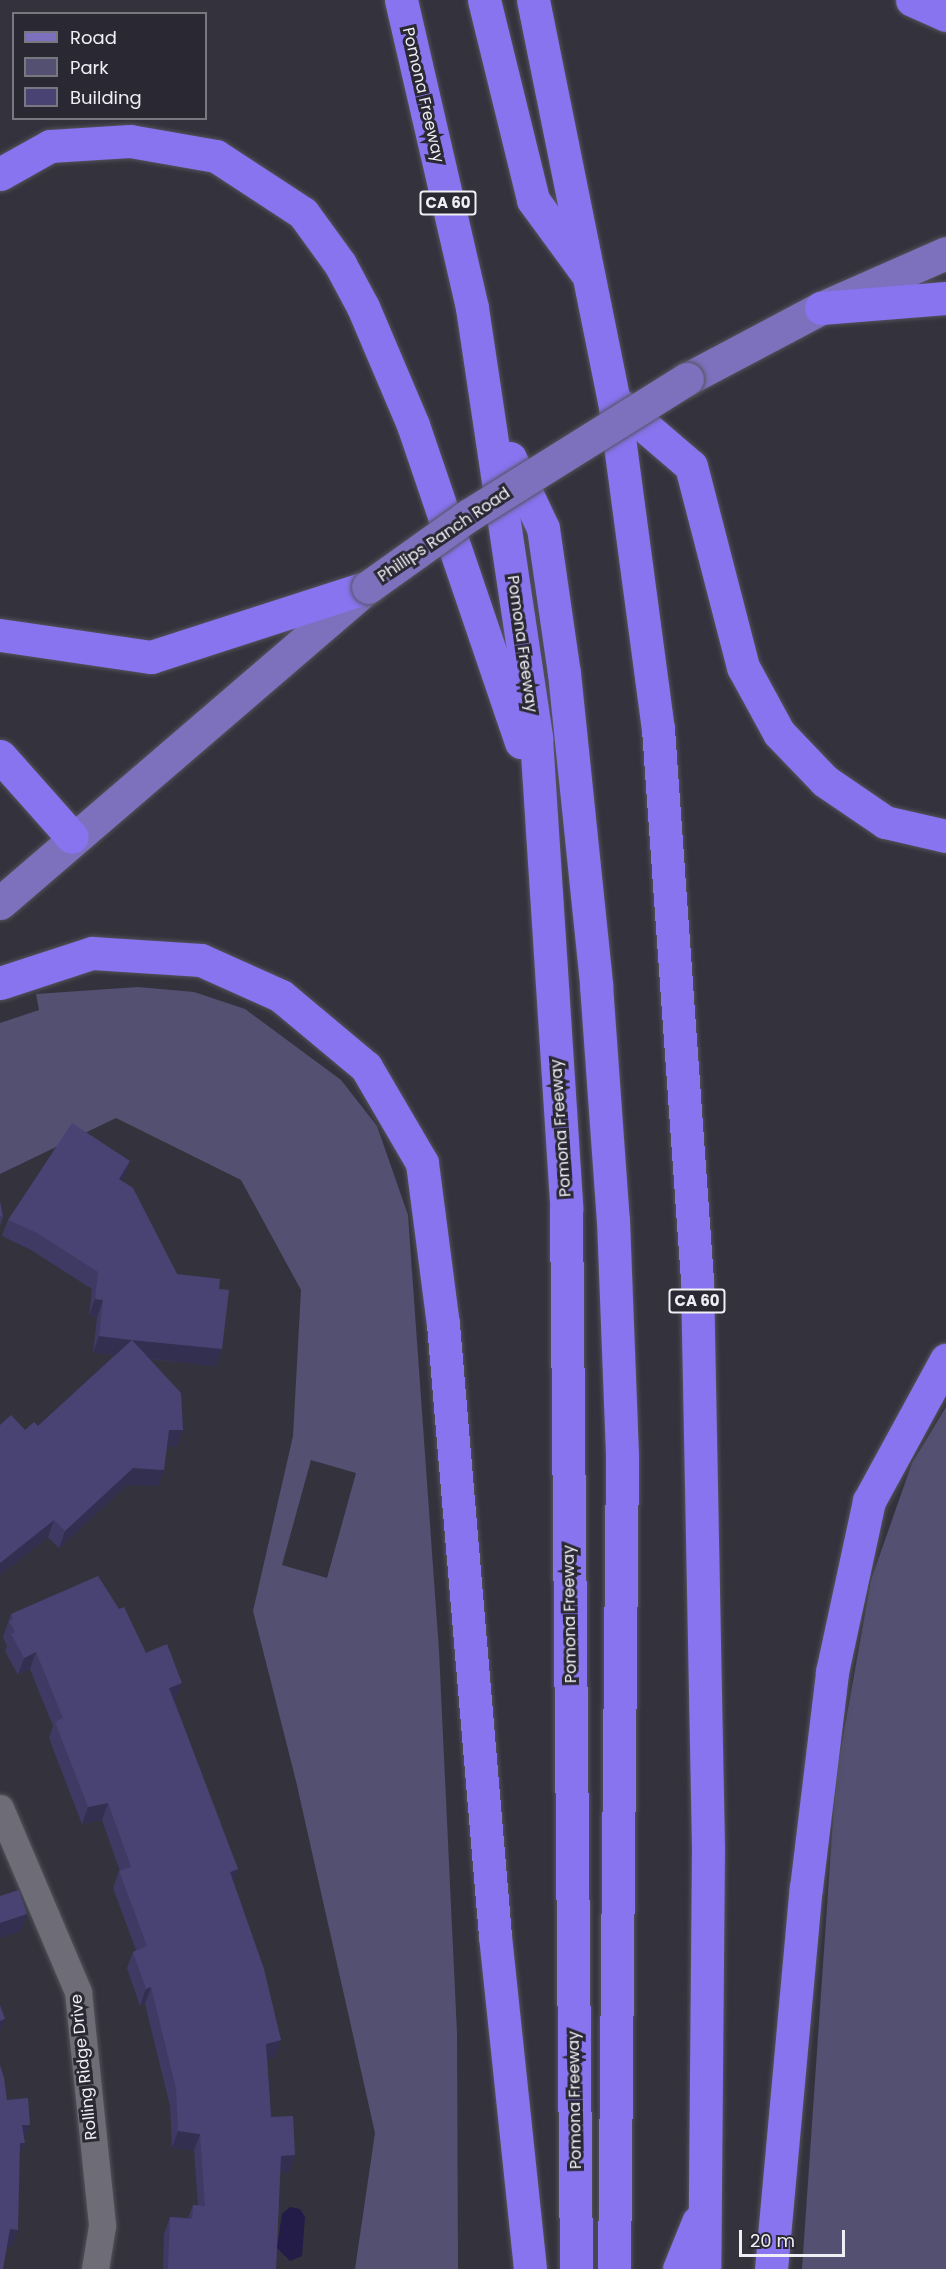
<!DOCTYPE html>
<style>
body{margin:0}
#map{position:relative;width:946px;height:2269px;overflow:hidden;background:#34333d;font-family:Poppins,sans-serif}
div>[style]{position:absolute}
[style*='--x']{left:calc(var(--x)*1px);top:calc(var(--y)*1px);width:calc(var(--w)*1px);rotate:calc(var(--a)*1deg)}
.green>*{inset:0;background:#535072}
.water>*{inset:0;background:#231b48}
.roads{filter:drop-shadow(0 0 2px #53525a) drop-shadow(0 0 2px #53525a)}
.minor>*{height:27px;margin:-13.5px;padding:0 13.5px;transform-origin:13.5px;border-radius:13.5px;background:#6d6c77}
.primary>*{height:33px;margin:-16.5px;padding:0 16.5px;transform-origin:16.5px;border-radius:16.5px;background:#7d71be}
.motorway>*{height:33px;margin:-16.5px;padding:0 16.5px;transform-origin:16.5px;border-radius:16.5px;background:#8774ee}
.bridges{filter:drop-shadow(0 0 2px #53525a) drop-shadow(0 0 2px #53525a)}
.primary-bridge>*{height:33px;margin:-16.5px;padding:0 16.5px;transform-origin:16.5px;border-radius:16.5px;background:#7d71be}
.wall>*{inset:0;background:#3e3a63}
.shaded-wall>*{inset:0;background:#322f50}
.building>*{inset:0;background:#484373}
span{translate:-50% -50%;white-space:nowrap;text-align:center;line-height:1.15;-webkit-text-stroke:6px #2a2933;paint-order:stroke}
.shield-label span{padding:2px 4px;background:#2a2933;border:2px solid;border-radius:4px;-webkit-text-stroke-width:0}
.shield-label{font-size:15px;color:#eeeef4;font-weight:700}
.street-label{font-size:16px;color:#eeeef4}
.legend{position:absolute;left:12px;top:12px;width:195px;height:108px;box-sizing:border-box;background:#2a2933;border:2px solid #787880;margin:0;padding:8px 10px;list-style:none;font-size:18px;color:#eeeef4}
.legend li{display:flex;align-items:center;gap:12px;height:30px}
.legend b{width:30px;border:2px solid #787880}
.scale{position:absolute;left:739px;top:2230px;width:106px;height:27px;box-sizing:border-box;border:3px solid #eeeef4;border-top:0;padding-left:8px;font-size:18px;line-height:21px;white-space:nowrap;color:#eeeef4;-webkit-text-stroke:4px #2a2933;paint-order:stroke}
</style>
<div id="map">
<div class="green">
<i style="clip-path:polygon(evenodd,138px 987px,194px 992px,245px 1009px,341px 1080px,377px 1126px,408px 1215px,439px 1651px,457px 2033px,458px 2269px,355px 2269px,375px 2133px,296px 1781px,253px 1611px,293px 1436px,301px 1290px,241px 1180px,116px 1118px,0 1174px,0 1023px,39px 1010px,36px 994px,138px 987px,311px 1460px,356px 1473px,327px 1578px,282px 1565px,311px 1460px)"></i>
<i style="clip-path:polygon(946px 1407px,946px 2269px,802px 2269px,836px 1776px,871px 1580px,912px 1463px)"></i>
</div>
<div class="water">
<i style="clip-path:polygon(290px 2207px,300px 2209px,305px 2217px,302px 2256px,290px 2261px,277px 2248px,282px 2214px)"></i>
</div>
<div class="roads">
<div class="minor">
<i style="--x:0;--y:1808;--w:200;--a:67"></i>
<i style="--x:78;--y:1992;--w:235;--a:84.1"></i>
<i style="--x:102;--y:2226;--w:44;--a:99.2"></i>
</div>
<div class="primary">
<i style="--x:687;--y:379;--w:152;--a:-27.9"></i>
<i style="--x:821;--y:308;--w:137;--a:-23.7"></i>
<i style="--x:0;--y:903;--w:484;--a:-40.7"></i>
</div>
<div class="motorway">
<i style="--x:401;--y:0;--w:316;--a:77"></i>
<i style="--x:472;--y:308;--w:435;--a:81.5"></i>
<i style="--x:536;--y:738;--w:471;--a:86.3"></i>
<i style="--x:566;--y:1208;--w:1061;--a:89.46"></i>
<i style="--x:484;--y:0;--w:206;--a:76.2"></i>
<i style="--x:533;--y:200;--w:88;--a:53.8"></i>
<i style="--x:533;--y:0;--w:408;--a:78.6"></i>
<i style="--x:614;--y:400;--w:332;--a:82.4"></i>
<i style="--x:658;--y:729;--w:552;--a:85.95"></i>
<i style="--x:697;--y:1280;--w:567;--a:88.89"></i>
<i style="--x:708;--y:1847;--w:422;--a:90.5"></i>
<i style="--x:912;--y:0;--w:37;--a:24"></i>
<i style="--x:0;--y:174;--w:57;--a:-29.2"></i>
<i style="--x:50;--y:146;--w:80;--a:-3.6"></i>
<i style="--x:130;--y:141;--w:87;--a:9.9"></i>
<i style="--x:216;--y:156;--w:104;--a:33.2"></i>
<i style="--x:303;--y:213;--w:63;--a:54"></i>
<i style="--x:340;--y:264;--w:49;--a:61.9"></i>
<i style="--x:363;--y:307;--w:128;--a:67"></i>
<i style="--x:413;--y:425;--w:335;--a:71.2"></i>
<i style="--x:821;--y:308;--w:125;--a:-4.6"></i>
<i style="--x:614;--y:400;--w:101;--a:40.6"></i>
<i style="--x:691;--y:466;--w:208;--a:75.5"></i>
<i style="--x:743;--y:667;--w:75;--a:61.4"></i>
<i style="--x:779;--y:733;--w:66;--a:46.2"></i>
<i style="--x:825;--y:781;--w:73;--a:34.3"></i>
<i style="--x:885;--y:822;--w:63;--a:12.9"></i>
<i style="--x:510;--y:458;--w:77;--a:64.8"></i>
<i style="--x:543;--y:528;--w:147;--a:81.8"></i>
<i style="--x:564;--y:673;--w:314;--a:84.1"></i>
<i style="--x:596;--y:985;--w:236;--a:85.9"></i>
<i style="--x:613;--y:1220;--w:235;--a:87.8"></i>
<i style="--x:622;--y:1455;--w:814;--a:90.56"></i>
<i style="--x:0;--y:635;--w:153;--a:8.3"></i>
<i style="--x:151;--y:657;--w:228;--a:-17.9"></i>
<i style="--x:0;--y:756;--w:108;--a:48.4"></i>
<i style="--x:0;--y:983;--w:97;--a:-18.1"></i>
<i style="--x:92;--y:953;--w:109;--a:3.7"></i>
<i style="--x:201;--y:960;--w:88;--a:24.2"></i>
<i style="--x:281;--y:996;--w:111;--a:39.9"></i>
<i style="--x:366;--y:1067;--w:111;--a:59.7"></i>
<i style="--x:422;--y:1163;--w:162;--a:82.6"></i>
<i style="--x:443;--y:1324;--w:614;--a:85.14"></i>
<i style="--x:495;--y:1936;--w:335;--a:84"></i>
<i style="--x:679;--y:2269;--w:51;--a:-68"></i>
<i style="--x:771;--y:2269;--w:383;--a:-84.8"></i>
<i style="--x:806;--y:1888;--w:218;--a:-83.1"></i>
<i style="--x:832;--y:1672;--w:175;--a:-77.8"></i>
<i style="--x:869;--y:1501;--w:161;--a:-61.4"></i>
</div>
</div>
<div class="bridges">
<div class="primary-bridge">
<i style="--x:368;--y:587;--w:124;--a:-35.5"></i>
<i style="--x:469;--y:515;--w:257;--a:-32"></i>
</div>
</div>
<div class="wall">
<i style="clip-path:polygon(130px 1161px,122px 1181px,216px 1366px,150px 1359px,177px 1447px,167px 1447px,158px 1486px,127px 1485px,59px 1548px,48px 1537px,0 1575px,0 1425px,25px 1430px,38px 1426px,115px 1355px,93px 1353px,97px 1317px,89px 1316px,92px 1289px,31px 1250px,2px 1236px,8px 1220px)"></i>
<i style="clip-path:polygon(0 1202px,3px 1217px,0 1226px)"></i>
<i style="clip-path:polygon(11px 1614px,146px 1653px,182px 1683px,175px 1700px,174px 1700px,238px 1869px,233px 1882px,281px 2040px,275px 2057px,267px 2059px,271px 2117px,289px 2172px,280px 2172px,276px 2269px,163px 2269px,164px 2234px,170px 2217px,188px 2218px,193px 2205px,198px 2205px,194px 2150px,172px 2148px,170px 2106px,145px 2004px,140px 2006px,127px 1968px,133px 1952px,136px 1950px,113px 1888px,119px 1871px,120px 1871px,102px 1820px,82px 1824px,49px 1738px,53px 1726px,30px 1669px,18px 1675px,5px 1651px,7px 1646px,3px 1637px)"></i>
</div>
<div class="shaded-wall">
<i style="clip-path:polygon(130px 1161px,124px 1178px,113px 1195px,119px 1179px)"></i>
<i style="clip-path:polygon(95px 1299px,103px 1300px,97px 1317px,89px 1316px)"></i>
<i style="clip-path:polygon(99px 1336px,132px 1340px,126px 1356px,93px 1353px)"></i>
<i style="clip-path:polygon(132px 1340px,222px 1349px,216px 1366px,126px 1356px)"></i>
<i style="clip-path:polygon(169px 1430px,183px 1430px,177px 1447px,163px 1447px)"></i>
<i style="clip-path:polygon(133px 1468px,164px 1470px,158px 1486px,127px 1485px,59px 1548px,65px 1531px)"></i>
<i style="clip-path:polygon(54px 1520px,48px 1537px,0 1575px,0 1563px)"></i>
<i style="clip-path:polygon(36px 1652px,30px 1669px,18px 1675px,24px 1658px)"></i>
<i style="clip-path:polygon(182px 1683px,175px 1700px,163px 1705px,169px 1688px)"></i>
<i style="clip-path:polygon(108px 1803px,102px 1820px,82px 1824px,88px 1807px)"></i>
<i style="clip-path:polygon(238px 1869px,232px 1886px,230px 1872px)"></i>
<i style="clip-path:polygon(27px 1914px,21px 1931px,0 1938px,0 1923px)"></i>
<i style="clip-path:polygon(151px 1987px,145px 2004px,140px 2006px,146px 1989px)"></i>
<i style="clip-path:polygon(5px 2019px,0 2032px,0 2021px)"></i>
<i style="clip-path:polygon(281px 2040px,275px 2057px,259px 2061px,266px 2044px)"></i>
<i style="clip-path:polygon(22px 2125px,30px 2125px,23px 2141px)"></i>
<i style="clip-path:polygon(178px 2131px,200px 2134px,194px 2150px,172px 2148px)"></i>
<i style="clip-path:polygon(20px 2143px,25px 2143px,18px 2160px)"></i>
<i style="clip-path:polygon(295px 2155px,289px 2172px,275px 2173px,281px 2156px)"></i>
<i style="clip-path:polygon(10px 2229px,18px 2230px,12px 2247px,4px 2246px)"></i>
</div>
<div class="building">
<i style="clip-path:polygon(72px 1123px,130px 1161px,119px 1179px,133px 1188px,177px 1274px,220px 1279px,219px 1289px,229px 1290px,222px 1349px,132px 1340px,181px 1393px,183px 1430px,169px 1430px,164px 1470px,133px 1468px,65px 1531px,54px 1520px,0 1563px,0 1425px,11px 1415px,25px 1430px,34px 1422px,38px 1426px,132px 1340px,99px 1336px,103px 1300px,95px 1299px,98px 1272px,37px 1233px,8px 1220px)"></i>
<i style="clip-path:polygon(0 1202px,3px 1217px,0 1216px)"></i>
<i style="clip-path:polygon(98px 1576px,119px 1609px,124px 1607px,146px 1653px,167px 1644px,182px 1683px,169px 1688px,238px 1869px,230px 1872px,264px 1969px,281px 2040px,266px 2044px,271px 2117px,293px 2116px,295px 2155px,281px 2156px,276px 2269px,168px 2269px,170px 2217px,192px 2219px,193px 2205px,205px 2206px,200px 2134px,178px 2131px,176px 2089px,151px 1987px,146px 1989px,133px 1952px,147px 1946px,119px 1871px,131px 1867px,108px 1803px,88px 1807px,55px 1722px,63px 1718px,36px 1652px,24px 1658px,11px 1634px,15px 1632px,9px 1621px,13px 1619px,11px 1614px)"></i>
<i style="clip-path:polygon(19px 1890px,27px 1914px,0 1923px,0 1896px)"></i>
<i style="clip-path:polygon(0 2005px,5px 2019px,0 2021px)"></i>
<i style="clip-path:polygon(0 2065px,4px 2078px,7px 2100px,28px 2098px,30px 2125px,22px 2125px,25px 2143px,20px 2143px,18px 2230px,10px 2229px,3px 2269px,0 2269px)"></i>
</div>
<div class="shield-label">
<span style="left:448px;top:203px">CA 60</span>
<span style="left:697px;top:1301px">CA 60</span>
</div>
<div class="street-label">
<span style="left:423px;top:95px;rotate:77deg">Pomona Freeway</span>
<span style="left:444px;top:535px;rotate:-34deg">Phillips Ranch Road</span>
<span style="left:522px;top:644px;rotate:82deg">Pomona Freeway</span>
<span style="left:561px;top:1128px;rotate:-94deg">Pomona Freeway</span>
<span style="left:570px;top:1614px;rotate:-91deg">Pomona Freeway</span>
<span style="left:84px;top:2067px;rotate:-96deg">Rolling Ridge Drive</span>
<span style="left:575px;top:2100px;rotate:-91deg">Pomona Freeway</span>
</div>
<ul class="legend">
<li><b style="height:8px;background:#7d71be"></b>Road</li>
<li><b style="height:16px;background:#535072"></b>Park</li>
<li><b style="height:16px;background:#484373"></b>Building</li>
</ul>
<div class="scale">20 m</div>
</div>
